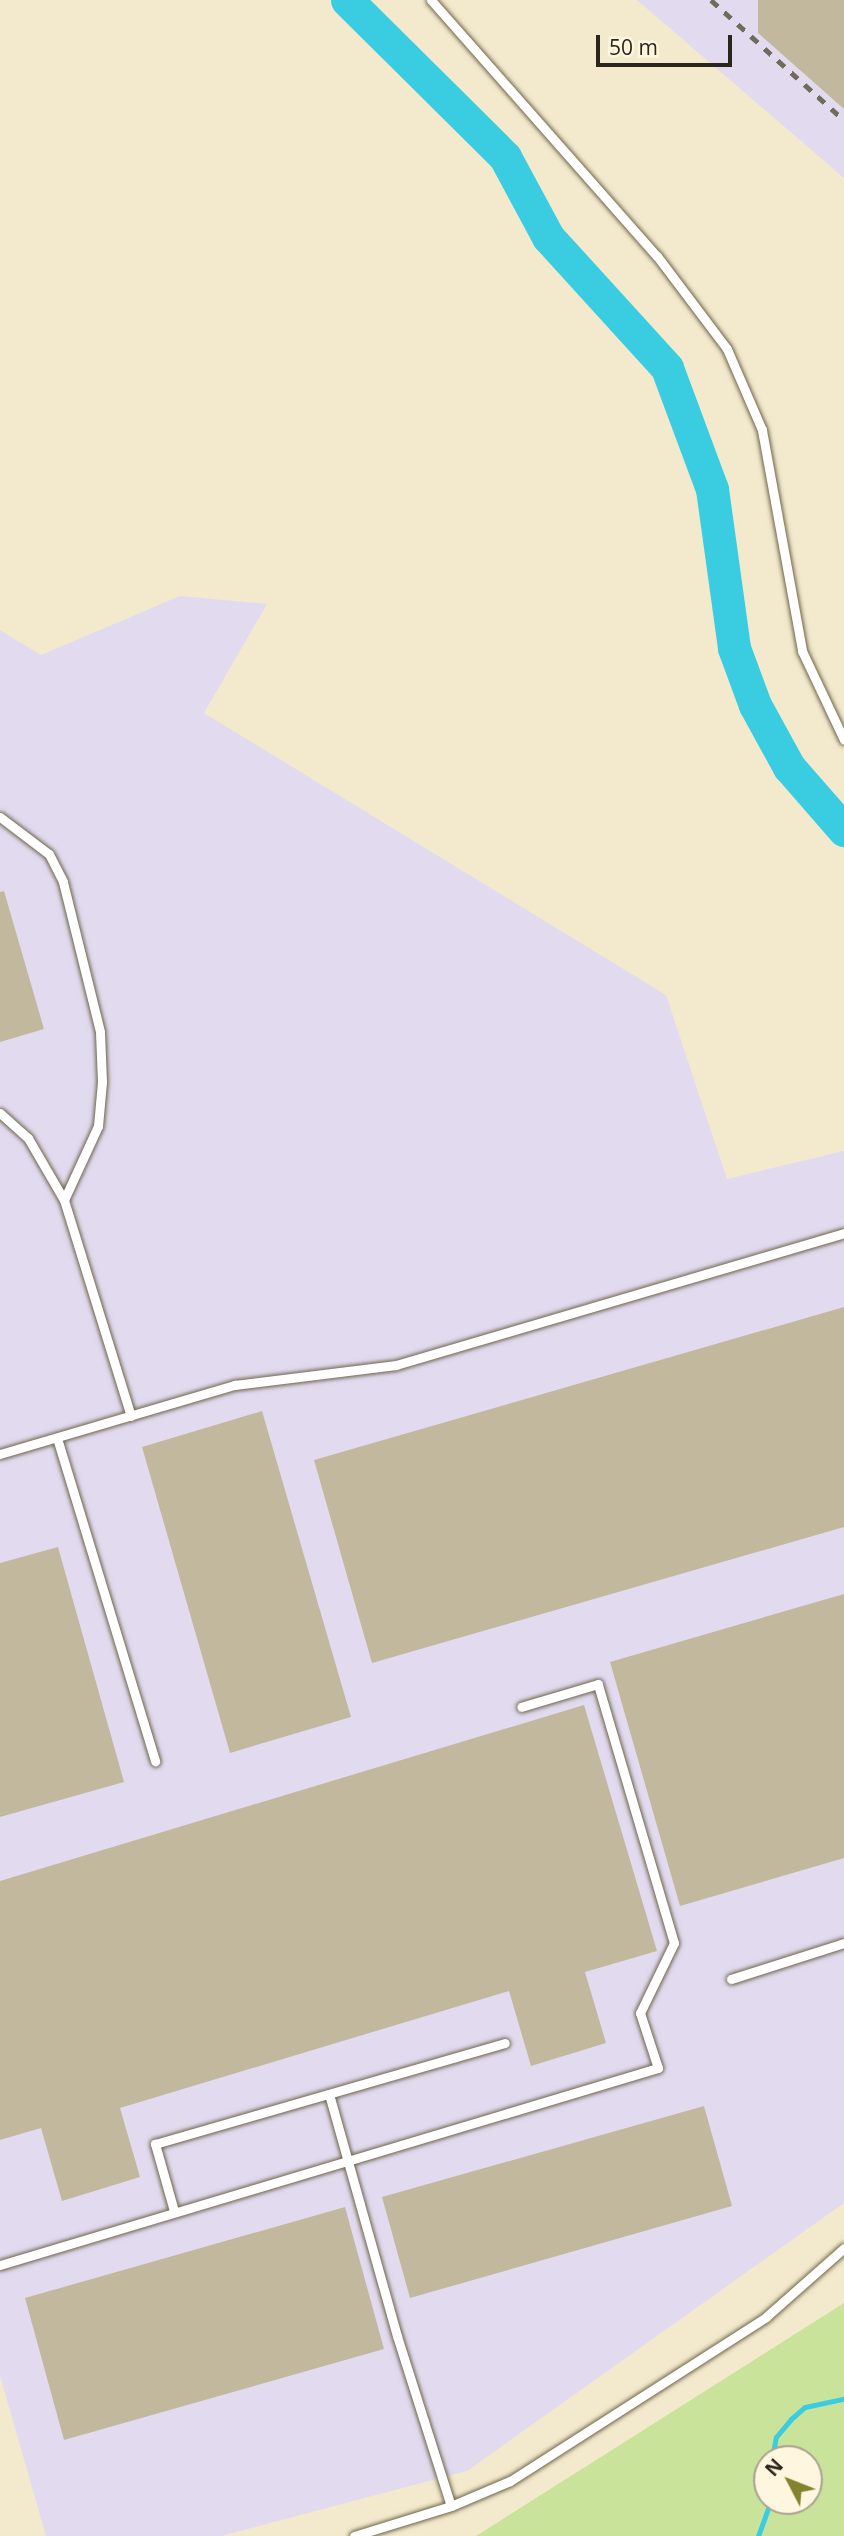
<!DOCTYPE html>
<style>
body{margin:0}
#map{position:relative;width:844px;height:2536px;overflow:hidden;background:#f3e9cc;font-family:"Open Sans",sans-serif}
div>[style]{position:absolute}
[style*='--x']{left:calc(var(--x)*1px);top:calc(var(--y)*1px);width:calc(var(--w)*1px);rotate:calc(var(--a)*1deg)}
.industrial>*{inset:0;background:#e2dbf0}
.green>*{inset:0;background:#cae39b}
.stream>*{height:5px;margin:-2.5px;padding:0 2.5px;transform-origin:2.5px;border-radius:2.5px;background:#3acde2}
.river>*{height:33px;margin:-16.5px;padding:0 16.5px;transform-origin:16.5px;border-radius:16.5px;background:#3acde2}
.building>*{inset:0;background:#c2b89d}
.roads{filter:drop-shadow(0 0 2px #6e654c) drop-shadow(0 0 2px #6e654c)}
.service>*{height:9px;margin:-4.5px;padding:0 4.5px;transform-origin:4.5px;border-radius:4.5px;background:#fff}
.rail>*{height:5px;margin-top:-2.5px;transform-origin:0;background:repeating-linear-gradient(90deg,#716b5b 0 9px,transparent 0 18px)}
span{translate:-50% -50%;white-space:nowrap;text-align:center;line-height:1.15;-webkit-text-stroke:5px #fef6df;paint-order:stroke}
.north{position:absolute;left:753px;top:2445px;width:70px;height:70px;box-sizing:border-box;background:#fef6df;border:2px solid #a9a391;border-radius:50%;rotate:312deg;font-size:19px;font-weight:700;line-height:28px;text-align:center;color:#2a261c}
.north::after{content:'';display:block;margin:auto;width:24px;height:32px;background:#83832d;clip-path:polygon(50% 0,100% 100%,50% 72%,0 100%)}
.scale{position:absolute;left:596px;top:35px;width:136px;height:32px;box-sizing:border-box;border:4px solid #2a261c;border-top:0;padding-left:9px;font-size:21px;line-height:24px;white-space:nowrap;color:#2a261c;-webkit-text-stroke:5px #fef6df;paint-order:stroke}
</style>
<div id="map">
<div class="industrial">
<i style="clip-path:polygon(637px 0,844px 0,844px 178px)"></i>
<i style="clip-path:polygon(180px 596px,267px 604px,204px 713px,666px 995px,727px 1179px,844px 1151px,844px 2203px,467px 2471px,221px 2536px,46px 2536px,0 2376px,0 630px,41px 655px)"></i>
</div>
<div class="green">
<i style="clip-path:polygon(evenodd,844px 2303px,844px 2536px,476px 2536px,844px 2303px,767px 2459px,809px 2459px,809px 2501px,767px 2501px,767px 2459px)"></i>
</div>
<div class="stream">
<i style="--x:772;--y:2459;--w:22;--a:-80"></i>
<i style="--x:776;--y:2437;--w:23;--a:-50"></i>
<i style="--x:791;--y:2419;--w:18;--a:-41"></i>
<i style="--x:805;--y:2407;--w:40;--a:-12"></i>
<i style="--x:758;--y:2536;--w:37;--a:-70"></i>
</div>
<div class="river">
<i style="--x:347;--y:0;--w:223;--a:44.8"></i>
<i style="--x:505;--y:157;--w:91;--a:61.7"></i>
<i style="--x:548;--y:237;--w:177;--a:47.7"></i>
<i style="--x:667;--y:368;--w:129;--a:69.6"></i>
<i style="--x:712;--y:489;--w:161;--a:82.1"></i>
<i style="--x:734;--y:648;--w:61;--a:69.8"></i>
<i style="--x:755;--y:705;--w:71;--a:61.3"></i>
<i style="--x:789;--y:767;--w:84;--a:48.9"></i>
</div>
<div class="building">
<i style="clip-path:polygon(758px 0,844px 0,844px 109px,758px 33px)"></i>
<i style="clip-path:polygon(4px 891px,44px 1029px,0 1042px,0 892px)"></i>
<i style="clip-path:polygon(844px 1307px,844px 1527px,372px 1663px,314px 1460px)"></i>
<i style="clip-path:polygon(262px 1411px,351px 1717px,230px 1753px,142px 1447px)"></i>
<i style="clip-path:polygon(58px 1547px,124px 1782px,0 1817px,0 1563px)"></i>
<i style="clip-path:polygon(844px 1594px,844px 1858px,680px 1906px,610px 1662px)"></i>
<i style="clip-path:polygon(584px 1705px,657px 1951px,585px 1972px,606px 2043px,531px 2066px,509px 1991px,120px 2108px,140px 2177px,62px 2201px,41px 2128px,0 2140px,0 1881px)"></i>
<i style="clip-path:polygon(704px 2106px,732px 2206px,410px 2298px,382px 2197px)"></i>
<i style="clip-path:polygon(345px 2207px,384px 2349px,64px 2440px,25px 2298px)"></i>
</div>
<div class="roads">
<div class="service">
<i style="--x:431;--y:0;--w:341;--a:48.6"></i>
<i style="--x:657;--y:256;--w:116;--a:53"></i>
<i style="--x:727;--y:349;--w:88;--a:66.6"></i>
<i style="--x:762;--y:430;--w:225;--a:79.7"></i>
<i style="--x:802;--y:651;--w:98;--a:64.7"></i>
<i style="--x:0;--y:817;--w:61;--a:37.1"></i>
<i style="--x:49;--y:854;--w:31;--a:63"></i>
<i style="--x:63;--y:882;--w:154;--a:76.1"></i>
<i style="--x:100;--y:1032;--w:50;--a:87.7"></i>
<i style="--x:102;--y:1082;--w:44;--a:95.2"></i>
<i style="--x:98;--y:1126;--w:81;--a:114.7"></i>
<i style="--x:0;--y:1113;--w:38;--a:42"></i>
<i style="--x:28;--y:1138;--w:72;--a:59.9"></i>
<i style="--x:64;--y:1200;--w:226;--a:72.8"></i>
<i style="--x:57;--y:1438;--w:338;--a:73.1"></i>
<i style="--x:0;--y:1454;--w:245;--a:-16.4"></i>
<i style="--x:235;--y:1385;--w:162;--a:-7.1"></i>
<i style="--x:396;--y:1365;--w:467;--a:-16.4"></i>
<i style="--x:731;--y:1979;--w:119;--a:-17.7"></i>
<i style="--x:329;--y:2094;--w:251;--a:74.3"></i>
<i style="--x:397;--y:2336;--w:178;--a:72.4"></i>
<i style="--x:174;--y:2211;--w:70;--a:-105.8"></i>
<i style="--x:155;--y:2144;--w:364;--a:-16.1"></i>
<i style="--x:0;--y:2265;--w:687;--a:-16.67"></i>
<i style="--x:658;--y:2068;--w:58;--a:-108.1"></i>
<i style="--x:640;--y:2013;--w:78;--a:-64.1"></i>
<i style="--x:674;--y:1943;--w:270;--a:-106.4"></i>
<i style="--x:598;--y:1684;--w:80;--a:163.4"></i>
<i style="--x:354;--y:2536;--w:102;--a:-17.2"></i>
<i style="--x:451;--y:2506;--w:64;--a:-23"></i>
<i style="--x:510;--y:2481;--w:304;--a:-32.6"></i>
<i style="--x:766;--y:2317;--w:104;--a:-41.5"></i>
</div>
</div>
<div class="rail">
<i style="--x:711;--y:0;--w:179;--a:42.1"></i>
</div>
<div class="north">N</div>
<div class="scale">50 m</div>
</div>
